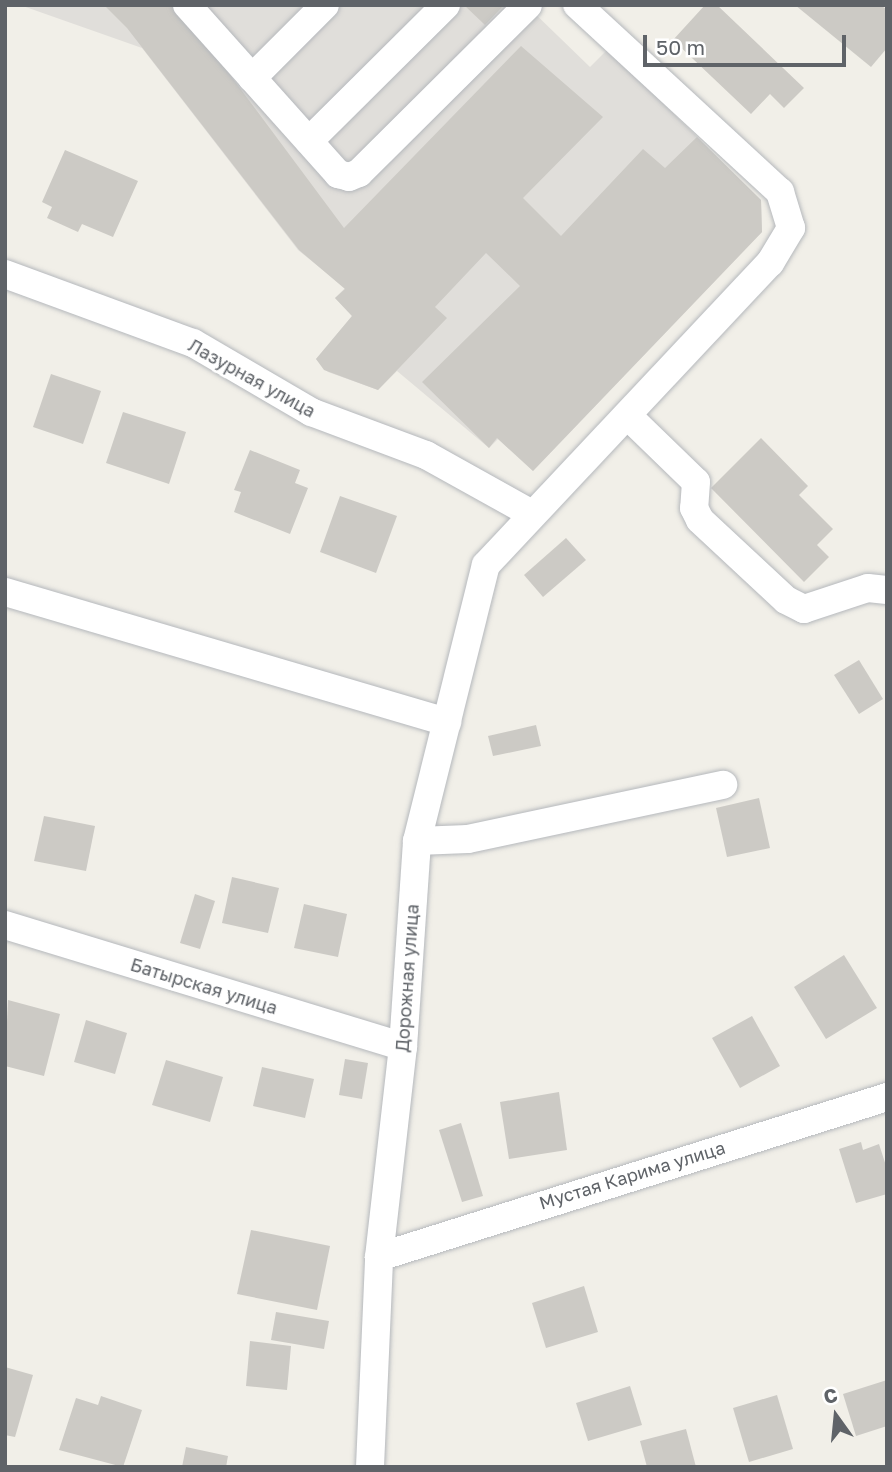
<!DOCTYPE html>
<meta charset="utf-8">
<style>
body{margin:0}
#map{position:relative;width:892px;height:1472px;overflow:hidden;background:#f1efe8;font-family:"Golos Text",sans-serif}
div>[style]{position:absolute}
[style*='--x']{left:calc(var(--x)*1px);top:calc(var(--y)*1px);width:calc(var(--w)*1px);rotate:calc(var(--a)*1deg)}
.industrial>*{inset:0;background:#e0deda}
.building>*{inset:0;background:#cccac5}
.roads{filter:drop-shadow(0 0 2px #b5b8bc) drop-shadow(0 0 2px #b5b8bc)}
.minor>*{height:28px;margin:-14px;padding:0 14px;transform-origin:14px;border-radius:14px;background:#fff}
span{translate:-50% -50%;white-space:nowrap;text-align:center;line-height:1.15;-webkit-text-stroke:5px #fff;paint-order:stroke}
.street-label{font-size:18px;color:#5f6368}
.frame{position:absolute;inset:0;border:7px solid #5f6368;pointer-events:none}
.north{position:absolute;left:801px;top:1381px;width:70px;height:70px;-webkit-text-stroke:5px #fff;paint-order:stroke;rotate:345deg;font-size:19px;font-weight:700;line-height:28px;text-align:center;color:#5f6368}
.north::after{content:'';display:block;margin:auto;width:24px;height:32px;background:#5f6368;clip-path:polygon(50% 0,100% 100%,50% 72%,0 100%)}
.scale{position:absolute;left:643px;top:35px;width:203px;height:32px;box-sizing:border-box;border:4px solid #5f6368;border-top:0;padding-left:9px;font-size:21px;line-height:24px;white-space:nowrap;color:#5f6368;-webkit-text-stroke:5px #fff;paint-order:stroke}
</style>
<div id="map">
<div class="industrial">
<i style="clip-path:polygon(20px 5px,526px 5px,590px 67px,608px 49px,761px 200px,762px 232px,533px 471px,498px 439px,489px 448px,397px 371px,378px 390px,328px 372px,316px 359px,352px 316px,335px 298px,345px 288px,298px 250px,142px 48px)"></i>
</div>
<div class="building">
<i style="clip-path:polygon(104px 5px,178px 5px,344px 228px,521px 46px,603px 117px,523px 198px,561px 236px,643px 149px,665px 168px,697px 137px,761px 200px,762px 232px,533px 471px,497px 438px,489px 448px,422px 382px,520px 286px,486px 253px,435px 307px,447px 318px,378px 390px,324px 370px,316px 359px,352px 316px,335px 298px,345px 289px,299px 250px,127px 28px)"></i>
<i style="clip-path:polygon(464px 5px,504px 5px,485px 25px)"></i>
<i style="clip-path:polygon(705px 5px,717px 5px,804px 88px,784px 108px,770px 94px,751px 114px,673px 40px)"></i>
<i style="clip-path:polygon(795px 5px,881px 5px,887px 10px,887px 48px,871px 67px)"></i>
<i style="clip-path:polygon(65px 150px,138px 181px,113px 237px,82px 224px,78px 232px,47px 218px,52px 207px,42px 202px)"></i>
<i style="clip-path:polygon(51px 374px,101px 391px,83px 444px,33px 427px)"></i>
<i style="clip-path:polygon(123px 412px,186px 432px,169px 484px,106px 463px)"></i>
<i style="clip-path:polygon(761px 438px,808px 486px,799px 495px,833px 529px,817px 545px,829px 557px,804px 582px,711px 488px)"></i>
<i style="clip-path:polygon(250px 450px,300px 470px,295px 483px,308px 488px,290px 534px,234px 512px,241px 492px,234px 490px)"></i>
<i style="clip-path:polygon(340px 496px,397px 516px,376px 573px,320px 552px)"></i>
<i style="clip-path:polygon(566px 538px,586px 560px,543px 597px,524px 575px)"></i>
<i style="clip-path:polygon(859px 660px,883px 699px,859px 714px,834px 675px)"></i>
<i style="clip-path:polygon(536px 725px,541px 746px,493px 756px,488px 736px)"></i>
<i style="clip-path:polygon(759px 798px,770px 848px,727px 857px,716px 808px)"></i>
<i style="clip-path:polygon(44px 816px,95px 826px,86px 871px,34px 861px)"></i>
<i style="clip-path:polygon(232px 877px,279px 888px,268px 933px,222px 923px)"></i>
<i style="clip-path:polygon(195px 894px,215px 901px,200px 949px,180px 943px)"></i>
<i style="clip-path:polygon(304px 904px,347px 914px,338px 957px,294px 948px)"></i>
<i style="clip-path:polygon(844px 955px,877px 1008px,826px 1039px,794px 987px)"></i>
<i style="clip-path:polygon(8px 1000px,60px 1014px,44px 1076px,5px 1066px)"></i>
<i style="clip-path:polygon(752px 1016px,780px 1066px,740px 1088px,712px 1038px)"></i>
<i style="clip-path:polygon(86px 1020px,127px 1033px,115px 1074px,74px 1062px)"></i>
<i style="clip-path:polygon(345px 1059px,368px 1063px,362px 1099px,339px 1095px)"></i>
<i style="clip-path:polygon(166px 1060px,223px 1077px,210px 1122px,152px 1105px)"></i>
<i style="clip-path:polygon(262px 1067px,314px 1079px,305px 1118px,253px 1106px)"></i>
<i style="clip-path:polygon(559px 1092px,567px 1150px,509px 1159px,500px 1102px)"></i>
<i style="clip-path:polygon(461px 1123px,483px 1196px,462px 1202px,439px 1130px)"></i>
<i style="clip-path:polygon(861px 1142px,863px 1150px,879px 1144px,887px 1169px,887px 1194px,856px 1203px,839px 1149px)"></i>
<i style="clip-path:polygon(251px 1230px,330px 1246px,317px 1310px,237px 1294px)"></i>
<i style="clip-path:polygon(584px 1286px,598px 1332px,546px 1348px,532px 1303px)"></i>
<i style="clip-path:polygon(276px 1312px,329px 1321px,324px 1349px,271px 1340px)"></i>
<i style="clip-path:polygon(250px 1341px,291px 1346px,287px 1390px,246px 1386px)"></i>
<i style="clip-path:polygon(5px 1367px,33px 1375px,15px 1437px,5px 1435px)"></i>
<i style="clip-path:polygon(887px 1380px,887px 1426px,856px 1436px,843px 1394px)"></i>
<i style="clip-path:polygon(630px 1386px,642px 1425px,588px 1441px,576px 1403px)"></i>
<i style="clip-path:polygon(777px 1395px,793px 1449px,749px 1462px,733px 1408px)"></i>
<i style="clip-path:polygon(101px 1396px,142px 1410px,123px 1467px,59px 1450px,76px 1398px,98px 1405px)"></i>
<i style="clip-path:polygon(686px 1429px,696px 1467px,647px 1467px,640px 1441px)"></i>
<i style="clip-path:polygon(186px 1447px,228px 1456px,226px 1467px,182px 1467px)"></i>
</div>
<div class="roads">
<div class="minor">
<i style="--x:187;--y:5;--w:227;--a:48.2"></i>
<i style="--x:338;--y:174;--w:11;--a:15"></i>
<i style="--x:349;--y:177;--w:11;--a:-22"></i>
<i style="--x:359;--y:173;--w:238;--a:-44.8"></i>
<i style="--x:252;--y:78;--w:103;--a:-45"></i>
<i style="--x:309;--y:141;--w:193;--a:-44.8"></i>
<i style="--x:5;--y:274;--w:200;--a:20.2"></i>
<i style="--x:193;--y:343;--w:137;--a:30.3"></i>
<i style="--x:311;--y:412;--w:123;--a:20.5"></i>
<i style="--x:426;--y:455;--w:119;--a:29.1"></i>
<i style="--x:629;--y:417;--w:93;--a:44.1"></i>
<i style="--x:696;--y:482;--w:26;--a:94"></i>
<i style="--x:694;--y:508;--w:13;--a:63"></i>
<i style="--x:700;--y:520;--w:117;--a:42.9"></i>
<i style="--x:786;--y:600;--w:20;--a:27"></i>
<i style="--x:804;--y:609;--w:67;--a:-18.2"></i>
<i style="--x:868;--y:588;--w:19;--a:6"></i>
<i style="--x:5;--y:592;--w:461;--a:16.4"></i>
<i style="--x:417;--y:841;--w:51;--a:-2.2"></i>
<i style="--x:468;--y:839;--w:261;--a:-12"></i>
<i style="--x:5;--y:925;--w:416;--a:17"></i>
<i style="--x:379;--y:1257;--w:533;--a:-17.48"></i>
<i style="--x:370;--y:1467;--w:210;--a:-87.5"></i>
<i style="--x:379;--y:1257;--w:211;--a:-83.5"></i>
<i style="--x:403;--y:1047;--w:206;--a:-86.1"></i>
<i style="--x:417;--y:841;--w:284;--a:-76"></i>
<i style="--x:486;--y:565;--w:415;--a:-46.8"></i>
<i style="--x:770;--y:263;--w:41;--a:-59"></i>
<i style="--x:791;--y:228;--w:38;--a:-107"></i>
<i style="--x:780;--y:192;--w:276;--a:-137.3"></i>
</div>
</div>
<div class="street-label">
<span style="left:252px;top:378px;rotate:29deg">Лазурная улица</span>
<span style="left:407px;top:978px;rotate:-86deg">Дорожная улица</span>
<span style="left:204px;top:986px;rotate:17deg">Батырская улица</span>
<span style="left:632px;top:1175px;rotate:-17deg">Мустая Карима улица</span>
</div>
<div class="frame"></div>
<div class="north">С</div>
<div class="scale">50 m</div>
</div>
